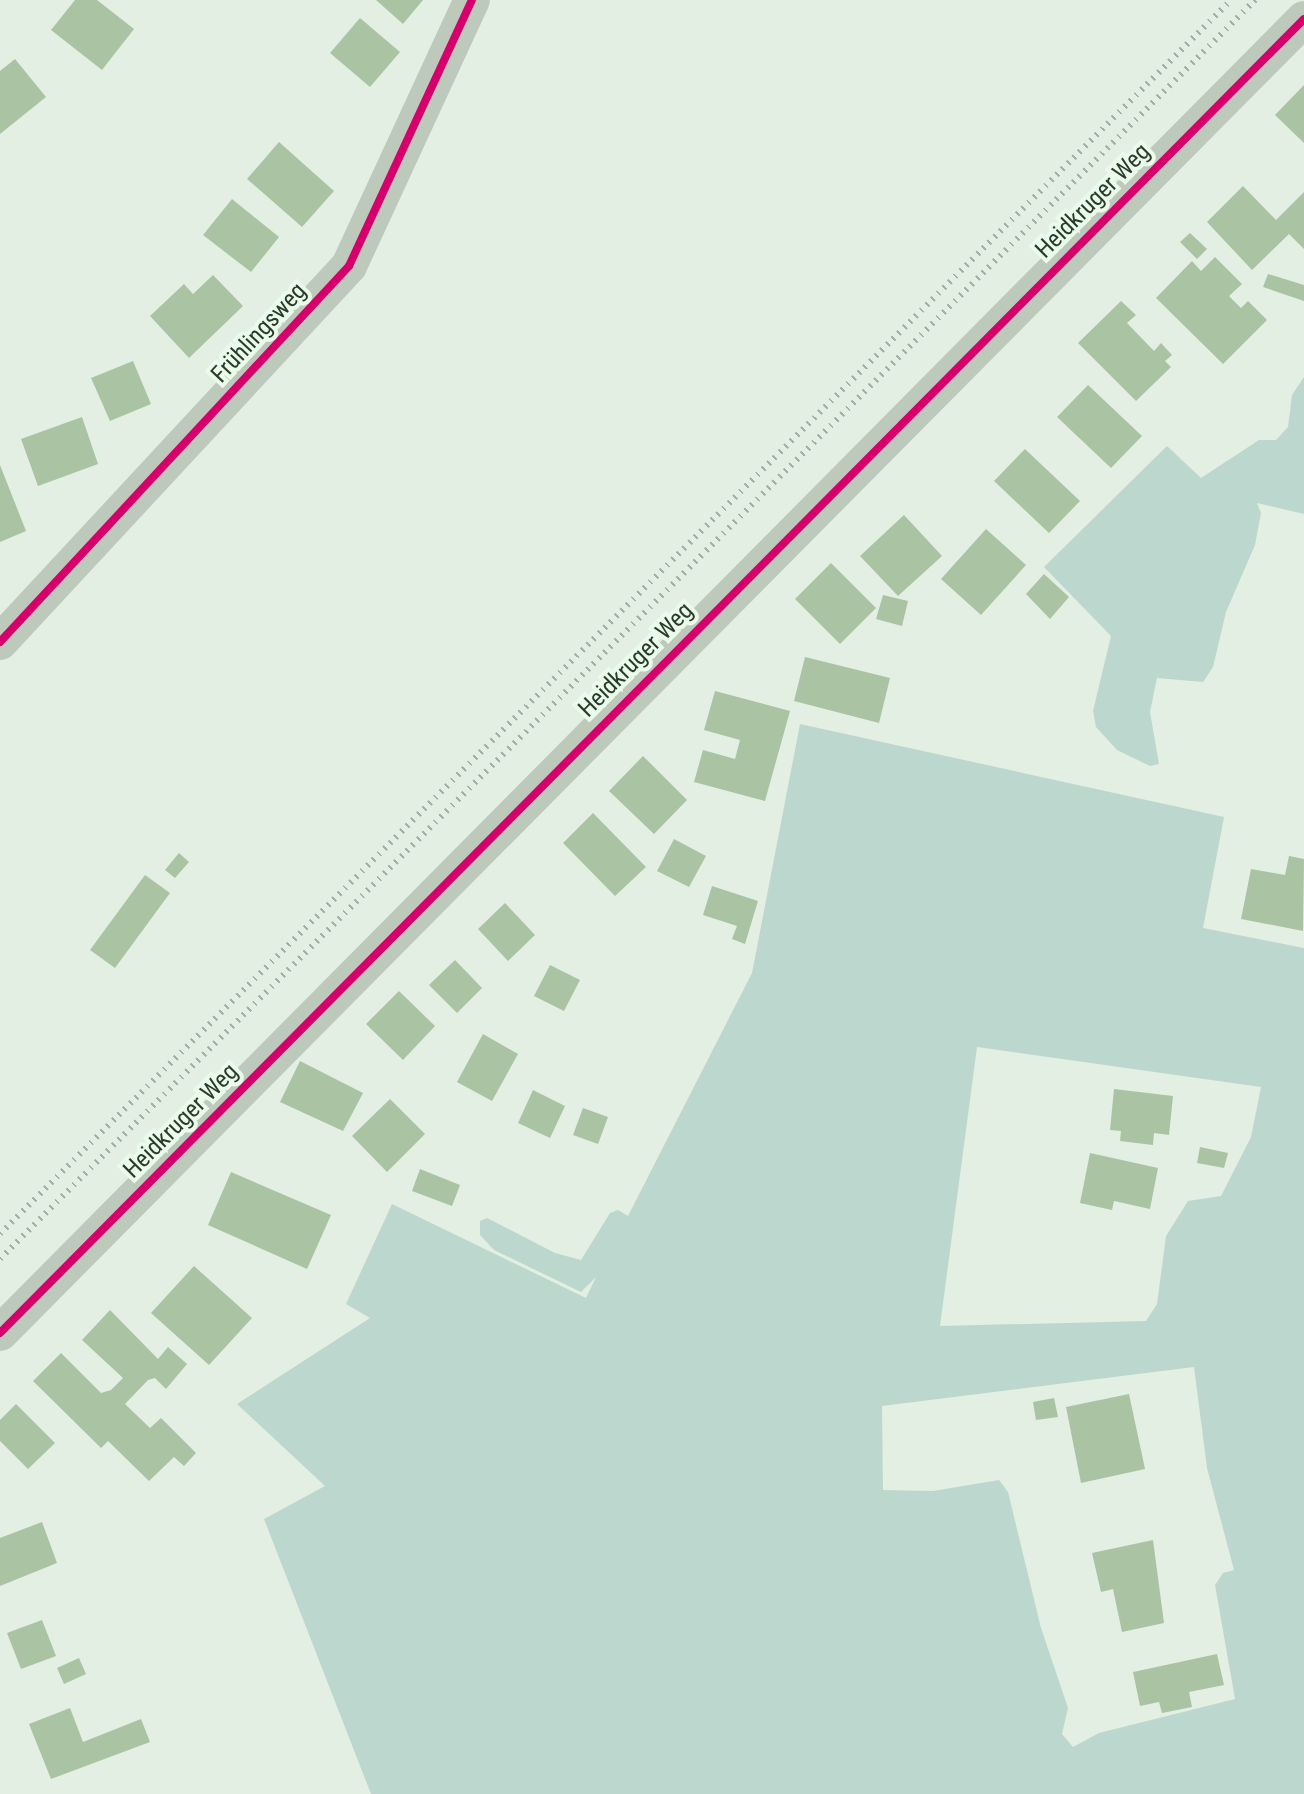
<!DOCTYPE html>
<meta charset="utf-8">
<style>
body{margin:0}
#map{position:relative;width:1304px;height:1794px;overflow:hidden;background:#e2efe2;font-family:"Roboto Condensed",sans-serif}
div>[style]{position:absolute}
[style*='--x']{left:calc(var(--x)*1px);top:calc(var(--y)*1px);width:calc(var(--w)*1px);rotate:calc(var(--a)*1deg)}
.green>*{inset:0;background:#bcd8ce}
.building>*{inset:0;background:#aac4a3}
.street>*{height:36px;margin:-18px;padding:0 18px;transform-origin:18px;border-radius:18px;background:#bcc9bb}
.rail>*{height:6px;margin-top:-3px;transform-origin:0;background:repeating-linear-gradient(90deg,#a6b0a6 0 2px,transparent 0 8px)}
.cycleway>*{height:8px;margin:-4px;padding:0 4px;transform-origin:4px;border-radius:4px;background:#d6006c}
span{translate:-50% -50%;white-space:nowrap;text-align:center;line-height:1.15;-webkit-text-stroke:8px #eafbeb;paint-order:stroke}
.street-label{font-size:24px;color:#2c3a29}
</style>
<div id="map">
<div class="green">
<i style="clip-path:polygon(1304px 377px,1304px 514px,1257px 503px,1261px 513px,1255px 545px,1226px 612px,1213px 667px,1203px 682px,1157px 678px,1150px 712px,1159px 764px,1150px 766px,1117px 750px,1096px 727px,1093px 711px,1111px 636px,1044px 567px,1167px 446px,1201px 478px,1259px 440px,1276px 440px,1288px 427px,1292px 395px)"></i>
<i style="clip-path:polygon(evenodd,800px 724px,1224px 817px,1203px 928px,1304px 948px,1304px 1794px,371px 1794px,264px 1519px,325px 1486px,237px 1404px,370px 1318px,346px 1304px,392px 1204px,586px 1298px,596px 1277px,581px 1292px,494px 1250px,480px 1235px,480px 1221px,487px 1218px,555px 1253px,581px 1260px,610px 1213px,618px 1210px,628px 1216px,752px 973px,800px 724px,977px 1047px,1261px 1087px,1251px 1137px,1221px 1196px,1188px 1201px,1166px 1236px,1157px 1304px,1146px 1321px,940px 1326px,977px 1047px,800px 724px,1194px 1367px,1207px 1468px,1234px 1570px,1223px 1573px,1215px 1585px,1235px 1699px,1099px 1733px,1073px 1747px,1062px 1734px,1068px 1708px,1041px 1628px,1008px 1492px,999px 1480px,933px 1491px,883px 1490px,882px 1406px,1194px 1367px)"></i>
</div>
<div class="building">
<i style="clip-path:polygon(75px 0,97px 0,134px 29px,102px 70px,51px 30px)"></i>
<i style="clip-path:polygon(376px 0,423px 0,403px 24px)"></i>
<i style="clip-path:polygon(360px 18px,400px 52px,370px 87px,330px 53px)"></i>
<i style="clip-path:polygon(15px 59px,46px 97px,0 134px,0 71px)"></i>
<i style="clip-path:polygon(1304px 85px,1304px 143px,1275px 115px)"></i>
<i style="clip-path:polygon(279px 142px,334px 191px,302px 227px,247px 179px)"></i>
<i style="clip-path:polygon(1243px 186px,1276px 220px,1304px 192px,1304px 249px,1289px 234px,1252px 270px,1207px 222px)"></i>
<i style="clip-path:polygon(232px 199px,279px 237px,251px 272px,203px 235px)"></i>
<i style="clip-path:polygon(1190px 233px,1207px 249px,1197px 259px,1180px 242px)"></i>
<i style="clip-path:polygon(1215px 257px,1242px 284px,1229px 296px,1241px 308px,1248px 301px,1267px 320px,1223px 364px,1156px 298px,1192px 261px,1201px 271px)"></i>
<i style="clip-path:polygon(1268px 274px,1304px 285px,1304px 301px,1263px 287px)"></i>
<i style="clip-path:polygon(213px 275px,243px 306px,189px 358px,150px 316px,184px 284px,193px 294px)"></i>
<i style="clip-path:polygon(1121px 301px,1136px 315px,1127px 323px,1154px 351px,1161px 343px,1172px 355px,1165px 361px,1171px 367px,1136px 401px,1078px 343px)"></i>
<i style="clip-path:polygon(133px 361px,151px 404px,110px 421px,91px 378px)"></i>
<i style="clip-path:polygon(1088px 385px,1142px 436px,1111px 468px,1057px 417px)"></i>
<i style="clip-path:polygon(82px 417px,98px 464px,38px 486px,21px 439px)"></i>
<i style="clip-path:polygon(1025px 449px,1080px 501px,1049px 533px,994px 481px)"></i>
<i style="clip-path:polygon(0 465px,26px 531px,0 542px)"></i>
<i style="clip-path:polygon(904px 515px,942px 556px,898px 596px,860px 556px)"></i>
<i style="clip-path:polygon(986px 529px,1026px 565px,981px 615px,941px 579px)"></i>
<i style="clip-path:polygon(831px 563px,876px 608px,840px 644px,795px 599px)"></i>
<i style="clip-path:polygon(1044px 574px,1069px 597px,1050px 619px,1026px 594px)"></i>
<i style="clip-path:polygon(883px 595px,908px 601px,902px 626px,876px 619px)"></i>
<i style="clip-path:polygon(805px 657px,890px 678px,879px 723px,794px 701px)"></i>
<i style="clip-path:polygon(715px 691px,790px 711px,765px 801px,694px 782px,703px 750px,735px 759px,740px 740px,704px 730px)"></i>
<i style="clip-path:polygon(643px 756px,687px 800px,654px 834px,609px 791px)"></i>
<i style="clip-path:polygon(593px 813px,646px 867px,615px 896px,563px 843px)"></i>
<i style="clip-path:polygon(674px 839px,706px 856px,689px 887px,657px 871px)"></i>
<i style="clip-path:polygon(179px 853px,189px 862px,175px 878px,165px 870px)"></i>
<i style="clip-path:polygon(1289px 856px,1304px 859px,1303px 931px,1241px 919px,1251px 869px,1285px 875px)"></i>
<i style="clip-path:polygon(145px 875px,170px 893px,115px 968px,90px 950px)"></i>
<i style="clip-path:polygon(712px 886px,758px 901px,745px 944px,732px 939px,737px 926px,703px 915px)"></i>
<i style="clip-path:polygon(505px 903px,535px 935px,508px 961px,478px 929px)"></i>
<i style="clip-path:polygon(455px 960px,482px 988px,457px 1013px,429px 985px)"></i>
<i style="clip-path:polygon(550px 965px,580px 980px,564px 1011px,534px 996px)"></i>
<i style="clip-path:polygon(399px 991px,435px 1026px,403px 1060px,366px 1024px)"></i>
<i style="clip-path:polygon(483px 1034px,518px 1054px,492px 1101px,457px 1082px)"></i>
<i style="clip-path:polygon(300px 1061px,363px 1093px,343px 1131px,280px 1102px)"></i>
<i style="clip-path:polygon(1114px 1089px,1173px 1096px,1169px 1135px,1154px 1133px,1153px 1145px,1120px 1141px,1121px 1131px,1110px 1130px)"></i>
<i style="clip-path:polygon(533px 1090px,565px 1106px,550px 1138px,518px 1123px)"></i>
<i style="clip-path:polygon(390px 1099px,425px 1134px,387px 1172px,352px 1136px)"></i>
<i style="clip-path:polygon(583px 1108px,608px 1117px,598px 1144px,573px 1135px)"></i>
<i style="clip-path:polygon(1200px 1147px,1228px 1153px,1224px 1168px,1197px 1163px)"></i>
<i style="clip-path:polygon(1090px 1153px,1158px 1168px,1150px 1209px,1114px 1201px,1112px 1210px,1080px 1203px)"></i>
<i style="clip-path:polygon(420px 1169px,460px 1185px,452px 1206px,412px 1191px)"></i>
<i style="clip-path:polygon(231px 1172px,331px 1215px,307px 1269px,208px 1225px)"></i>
<i style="clip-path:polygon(194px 1266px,252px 1318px,209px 1365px,151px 1313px)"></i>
<i style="clip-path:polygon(110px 1310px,158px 1359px,168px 1347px,187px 1364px,166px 1389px,155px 1378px,148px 1380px,125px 1404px,150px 1428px,161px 1418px,196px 1453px,184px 1466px,174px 1457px,149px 1481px,108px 1441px,101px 1448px,33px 1381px,61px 1353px,101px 1393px,111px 1390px,123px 1378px,82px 1340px)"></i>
<i style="clip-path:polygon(1129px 1394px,1145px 1469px,1081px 1483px,1066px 1407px)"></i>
<i style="clip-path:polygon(1054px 1398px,1058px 1417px,1036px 1420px,1033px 1402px)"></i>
<i style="clip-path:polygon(16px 1404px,55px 1443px,28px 1469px,0 1441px,0 1420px)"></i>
<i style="clip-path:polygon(42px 1522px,57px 1563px,0 1586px,0 1538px)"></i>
<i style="clip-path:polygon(1153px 1540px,1164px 1623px,1122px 1632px,1113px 1589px,1101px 1592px,1092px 1553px)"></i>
<i style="clip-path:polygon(42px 1620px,56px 1656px,21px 1669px,7px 1633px)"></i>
<i style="clip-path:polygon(1217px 1654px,1224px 1685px,1189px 1692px,1192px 1707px,1162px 1713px,1159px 1702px,1140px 1706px,1133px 1672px)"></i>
<i style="clip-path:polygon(79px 1658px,86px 1674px,64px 1684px,57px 1668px)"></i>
<i style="clip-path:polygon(70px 1708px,83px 1742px,141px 1719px,150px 1742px,51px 1779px,29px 1724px)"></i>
</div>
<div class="street">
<i style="--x:0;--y:642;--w:513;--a:-47.13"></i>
<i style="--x:349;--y:266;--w:293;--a:-65.2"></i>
<i style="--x:0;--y:1333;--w:1851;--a:-45.22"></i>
</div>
<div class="rail">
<i style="--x:0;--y:1234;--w:1743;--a:-45.07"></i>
<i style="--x:0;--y:1259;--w:1778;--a:-45.09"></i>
</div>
<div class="cycleway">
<i style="--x:0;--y:642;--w:513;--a:-47.13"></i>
<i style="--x:349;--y:266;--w:293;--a:-65.2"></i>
<i style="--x:0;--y:1333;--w:1851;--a:-45.22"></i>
</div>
<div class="street-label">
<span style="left:1093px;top:201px;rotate:-45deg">Heidkruger Weg</span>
<span style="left:259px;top:333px;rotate:-47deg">Frühlingsweg</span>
<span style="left:636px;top:660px;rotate:-45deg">Heidkruger Weg</span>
<span style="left:181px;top:1121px;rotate:-45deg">Heidkruger Weg</span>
</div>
</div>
